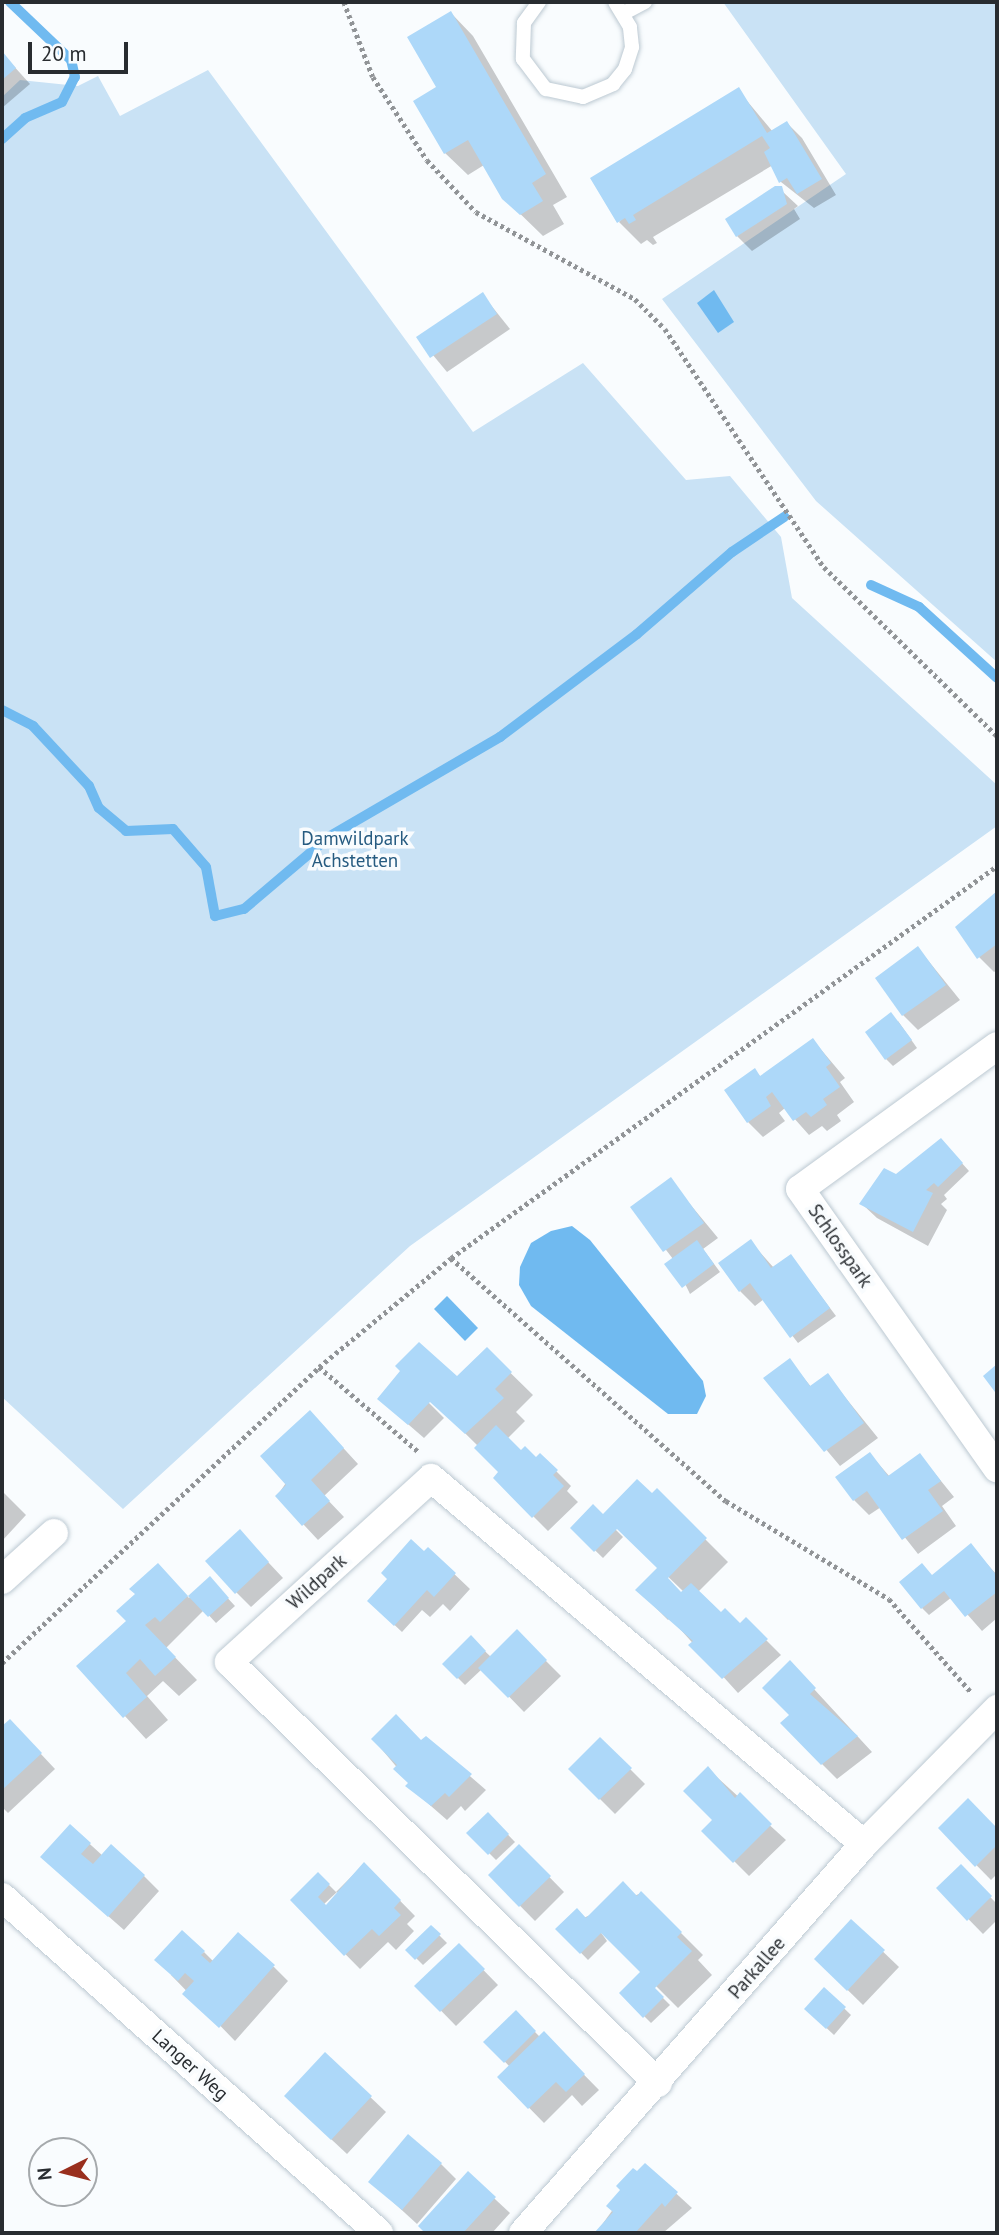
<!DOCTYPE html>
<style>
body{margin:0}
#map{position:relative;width:999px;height:2235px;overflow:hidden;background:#f9fcfe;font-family:"PT Sans",sans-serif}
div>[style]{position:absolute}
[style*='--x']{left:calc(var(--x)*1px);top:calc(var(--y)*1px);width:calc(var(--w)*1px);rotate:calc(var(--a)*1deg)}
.green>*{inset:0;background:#c9e2f5}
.water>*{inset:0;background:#70baf0}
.shadow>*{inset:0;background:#0003}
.stream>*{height:10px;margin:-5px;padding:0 5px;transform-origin:5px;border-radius:5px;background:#70baf0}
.building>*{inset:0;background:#add8f9}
.path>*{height:4.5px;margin-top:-2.25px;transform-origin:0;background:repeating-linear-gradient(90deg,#919497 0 3.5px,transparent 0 7px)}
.roads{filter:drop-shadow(0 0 2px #bcc9d2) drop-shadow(0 0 2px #bcc9d2)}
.lane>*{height:14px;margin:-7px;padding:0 7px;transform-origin:7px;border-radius:7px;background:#fff}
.street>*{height:28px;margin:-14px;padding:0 14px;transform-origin:14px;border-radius:14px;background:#fff}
span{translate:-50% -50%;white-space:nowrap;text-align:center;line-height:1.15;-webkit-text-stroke:7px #f9fcfe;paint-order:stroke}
.park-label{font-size:19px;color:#265b80}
.street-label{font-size:19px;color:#282c30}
.frame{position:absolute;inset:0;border:4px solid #282c30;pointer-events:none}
.north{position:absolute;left:28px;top:2137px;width:70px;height:70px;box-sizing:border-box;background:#f9fcfe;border:2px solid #a5a9ac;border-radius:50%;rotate:264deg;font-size:19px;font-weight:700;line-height:28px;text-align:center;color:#282c30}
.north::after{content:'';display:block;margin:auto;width:24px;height:32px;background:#992f1e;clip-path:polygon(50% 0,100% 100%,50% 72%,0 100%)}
.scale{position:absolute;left:28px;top:42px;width:100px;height:32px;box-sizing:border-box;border:4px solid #282c30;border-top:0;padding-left:9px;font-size:21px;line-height:24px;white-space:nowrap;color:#282c30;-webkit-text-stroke:5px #f9fcfe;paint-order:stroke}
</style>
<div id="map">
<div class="green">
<i style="clip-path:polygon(723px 2px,997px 2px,997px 662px,816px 501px,662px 299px,846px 174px)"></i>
<i style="clip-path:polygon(208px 70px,473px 432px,583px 363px,686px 480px,730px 476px,781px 537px,792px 598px,997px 785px,997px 826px,410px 1246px,123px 1509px,2px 1397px,2px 97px,20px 80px,78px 86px,98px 76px,120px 116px)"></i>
</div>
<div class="water">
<i style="clip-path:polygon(714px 290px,734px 322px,718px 333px,697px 303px)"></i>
<i style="clip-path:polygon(572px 1226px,590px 1240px,703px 1381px,706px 1396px,697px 1414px,668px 1414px,531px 1306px,519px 1285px,520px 1267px,531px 1243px,551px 1231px)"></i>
<i style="clip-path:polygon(447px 1296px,478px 1328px,465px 1341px,434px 1309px)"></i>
</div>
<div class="shadow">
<i style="clip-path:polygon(451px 13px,473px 36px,567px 197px,553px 205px,564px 224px,543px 236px,504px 198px,484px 165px,468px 175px,445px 153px,439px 88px)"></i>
<i style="clip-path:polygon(2px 53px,30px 84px,2px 108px)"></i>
<i style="clip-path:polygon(738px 90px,773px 132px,787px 123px,802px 138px,836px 195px,814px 208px,781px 182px,773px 165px,653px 237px,657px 243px,653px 245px,647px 240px,641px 244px,619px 222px)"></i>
<i style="clip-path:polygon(783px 192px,798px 206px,794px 209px,800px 219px,752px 251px,737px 236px)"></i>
<i style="clip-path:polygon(482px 294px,510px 329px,447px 372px,418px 337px)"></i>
<i style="clip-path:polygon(996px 894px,997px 970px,994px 972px,979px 957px)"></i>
<i style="clip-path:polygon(918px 948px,960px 1000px,918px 1030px,903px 1015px)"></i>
<i style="clip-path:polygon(898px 1021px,917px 1048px,893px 1066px,886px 1059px)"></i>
<i style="clip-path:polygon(813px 1040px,845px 1078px,840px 1082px,854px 1102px,837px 1115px,841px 1121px,827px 1131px,822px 1126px,809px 1135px,785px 1108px,779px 1113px,785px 1121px,763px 1137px,748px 1122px,754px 1070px,761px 1077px)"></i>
<i style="clip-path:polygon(941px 1140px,969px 1171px,944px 1195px,947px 1199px,941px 1204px,947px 1210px,928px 1246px,877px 1218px,862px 1204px)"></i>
<i style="clip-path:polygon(670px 1180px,718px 1238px,703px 1249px,720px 1272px,690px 1294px,673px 1259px,633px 1207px)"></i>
<i style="clip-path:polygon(751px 1242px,774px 1268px,791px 1256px,836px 1316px,798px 1343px,764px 1299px,755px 1306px,740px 1291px)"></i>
<i style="clip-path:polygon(487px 1350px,533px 1395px,516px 1412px,525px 1421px,507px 1439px,521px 1453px,537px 1460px,540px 1455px,571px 1486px,567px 1491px,578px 1502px,548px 1531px,495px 1478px,501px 1472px,478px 1446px,397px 1366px,457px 1378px)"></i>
<i style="clip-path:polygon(790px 1361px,812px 1388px,828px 1376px,878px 1438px,840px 1466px,766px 1378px)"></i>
<i style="clip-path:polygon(400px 1374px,444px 1418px,424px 1438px,379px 1399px)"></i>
<i style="clip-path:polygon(324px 1427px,358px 1464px,324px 1496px,344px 1517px,318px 1540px,277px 1496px)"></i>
<i style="clip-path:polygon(870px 1454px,890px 1477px,920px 1455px,954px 1497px,942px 1506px,956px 1526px,918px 1554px,881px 1507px,869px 1515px,854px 1500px)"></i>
<i style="clip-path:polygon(2px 1491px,26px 1515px,2px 1541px)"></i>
<i style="clip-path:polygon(evenodd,657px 1491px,728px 1562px,698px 1592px,721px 1615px,740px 1626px,746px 1620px,781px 1655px,738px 1693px,670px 1618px,668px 1620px,638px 1590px,659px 1568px,652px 1496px,657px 1491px,660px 1569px,684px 1592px,681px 1595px,660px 1569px)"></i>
<i style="clip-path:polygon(593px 1507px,623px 1537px,603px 1558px,572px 1528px)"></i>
<i style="clip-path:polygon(971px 1546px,997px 1575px,997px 1618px,982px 1631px,952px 1597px,929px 1615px,922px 1608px,933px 1577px)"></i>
<i style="clip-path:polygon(254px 1547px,283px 1578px,251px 1607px,236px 1592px)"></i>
<i style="clip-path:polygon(428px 1549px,470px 1589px,450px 1611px,443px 1604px,430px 1617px,422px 1610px,402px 1632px,369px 1601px)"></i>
<i style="clip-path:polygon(210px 1579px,235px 1606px,216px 1623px,204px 1610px,166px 1648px,197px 1680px,179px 1696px,163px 1681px,147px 1696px,168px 1720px,146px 1739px,79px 1666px,172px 1580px,189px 1598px)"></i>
<i style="clip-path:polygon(517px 1632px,561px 1676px,524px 1712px,482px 1669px,465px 1685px,444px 1664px,471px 1638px,491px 1657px)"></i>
<i style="clip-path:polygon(790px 1663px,872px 1752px,837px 1779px,782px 1724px,791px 1715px)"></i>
<i style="clip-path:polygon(10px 1721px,55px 1769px,8px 1813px,2px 1807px,2px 1729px)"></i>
<i style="clip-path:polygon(426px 1738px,486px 1790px,465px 1811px,461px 1806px,447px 1820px,408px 1786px,411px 1784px,373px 1739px,422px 1743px)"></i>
<i style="clip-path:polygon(600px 1739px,645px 1784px,615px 1814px,570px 1769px)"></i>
<i style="clip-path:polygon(708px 1769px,786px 1840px,749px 1876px,704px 1831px,715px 1820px)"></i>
<i style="clip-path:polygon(968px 1801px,997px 1830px,997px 1874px,991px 1880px,940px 1828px)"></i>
<i style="clip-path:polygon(488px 1814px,515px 1842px,496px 1860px,469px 1833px)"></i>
<i style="clip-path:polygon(70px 1826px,103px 1856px,144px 1876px,159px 1891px,124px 1930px,58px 1872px)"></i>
<i style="clip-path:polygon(519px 1846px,564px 1892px,535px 1921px,490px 1875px)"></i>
<i style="clip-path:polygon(evenodd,364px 1864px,415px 1916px,407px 1924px,414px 1931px,396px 1950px,388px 1942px,360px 1969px,292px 1900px,318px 1874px,336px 1892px,364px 1864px,337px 1892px,340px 1895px,326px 1908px,323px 1905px,337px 1892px)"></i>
<i style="clip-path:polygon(961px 1867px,997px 1904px,997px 1920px,983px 1934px,938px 1888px)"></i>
<i style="clip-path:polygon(641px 1893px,703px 1955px,698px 1960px,712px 1975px,678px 2008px,597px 1927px,607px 1941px,588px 1960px,558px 1929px)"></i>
<i style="clip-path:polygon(851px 1921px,899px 1967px,863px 2005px,816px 1959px)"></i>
<i style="clip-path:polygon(431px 1927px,447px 1943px,423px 1965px,408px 1950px)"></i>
<i style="clip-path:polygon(459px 1945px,498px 1985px,456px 2026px,417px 1986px)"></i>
<i style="clip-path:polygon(204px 1952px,214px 1962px,274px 1967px,288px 1981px,235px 2041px,171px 1975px)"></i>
<i style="clip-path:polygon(640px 1975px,670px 2005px,651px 2023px,621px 1993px)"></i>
<i style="clip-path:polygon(824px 1989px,851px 2015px,834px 2035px,806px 2009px)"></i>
<i style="clip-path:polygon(516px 2013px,540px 2037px,544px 2034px,599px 2090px,582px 2106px,572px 2095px,544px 2123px,499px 2077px,510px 2067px,486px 2042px)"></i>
<i style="clip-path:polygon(325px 2054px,386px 2112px,347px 2154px,301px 2111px)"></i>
<i style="clip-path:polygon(441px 2164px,456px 2179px,417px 2224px,370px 2181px)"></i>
<i style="clip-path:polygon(645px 2165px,692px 2208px,663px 2233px,596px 2233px)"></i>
<i style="clip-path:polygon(468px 2174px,510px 2213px,492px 2233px,427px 2233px,420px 2226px)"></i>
</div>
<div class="stream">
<i style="--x:2;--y:139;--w:31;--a:-42"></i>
<i style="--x:25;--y:118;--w:40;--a:-23.4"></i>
<i style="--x:62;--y:102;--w:28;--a:-63"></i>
<i style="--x:75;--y:77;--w:17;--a:-103"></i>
<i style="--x:71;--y:60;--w:84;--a:-136.4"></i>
<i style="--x:871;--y:585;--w:53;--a:24.6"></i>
<i style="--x:919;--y:607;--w:105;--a:42.3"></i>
<i style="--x:2;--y:710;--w:35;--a:27"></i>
<i style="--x:33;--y:726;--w:82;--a:47"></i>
<i style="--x:89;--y:786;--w:24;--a:66"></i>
<i style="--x:99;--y:808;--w:35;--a:40"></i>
<i style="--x:126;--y:831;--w:47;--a:-2.4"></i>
<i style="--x:173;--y:829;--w:50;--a:49"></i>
<i style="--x:206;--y:867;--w:50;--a:79.6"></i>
<i style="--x:215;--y:916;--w:30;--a:-14"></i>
<i style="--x:244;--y:909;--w:113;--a:-40.3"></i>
<i style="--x:330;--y:836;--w:197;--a:-30.2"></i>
<i style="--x:500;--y:737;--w:171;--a:-36.9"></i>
<i style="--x:637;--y:634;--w:125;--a:-40.8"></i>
<i style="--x:732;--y:552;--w:63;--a:-33.9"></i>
</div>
<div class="building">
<i style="clip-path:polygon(451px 11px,546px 174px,532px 183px,543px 201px,520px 215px,502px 199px,468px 140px,444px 154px,413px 101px,436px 87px,407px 37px)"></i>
<i style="clip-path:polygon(2px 51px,16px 68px,2px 80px)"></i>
<i style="clip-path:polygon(739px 87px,767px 133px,787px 121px,822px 179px,797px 194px,787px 178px,779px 183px,764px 152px,770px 148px,762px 136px,633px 215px,636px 220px,629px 224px,625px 218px,617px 223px,590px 178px)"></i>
<i style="clip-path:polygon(775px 186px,782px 186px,787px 204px,736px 237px,725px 219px)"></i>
<i style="clip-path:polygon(483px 292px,497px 314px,430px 358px,416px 337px)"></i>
<i style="clip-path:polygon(997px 891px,997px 944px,977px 959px,955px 927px)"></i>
<i style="clip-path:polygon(918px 946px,946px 985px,902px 1016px,875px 978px)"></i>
<i style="clip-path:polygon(891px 1012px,912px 1040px,885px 1060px,865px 1032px)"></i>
<i style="clip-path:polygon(813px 1038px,831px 1063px,826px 1067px,840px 1087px,823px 1099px,827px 1105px,811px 1117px,806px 1112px,793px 1121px,772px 1092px,766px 1097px,771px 1106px,747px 1123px,724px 1090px,755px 1068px,760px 1076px)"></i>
<i style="clip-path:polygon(941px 1138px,963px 1163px,938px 1187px,934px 1183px,926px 1190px,933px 1193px,913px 1232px,859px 1204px,884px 1168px,896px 1174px)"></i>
<i style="clip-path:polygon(671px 1177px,704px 1223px,663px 1252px,630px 1207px)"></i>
<i style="clip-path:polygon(751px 1239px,771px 1268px,791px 1254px,830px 1308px,790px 1338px,750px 1283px,739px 1292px,718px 1263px)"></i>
<i style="clip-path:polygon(697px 1240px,714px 1264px,682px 1288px,664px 1264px)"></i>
<i style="clip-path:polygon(419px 1342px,457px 1376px,487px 1347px,512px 1372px,495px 1389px,504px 1398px,465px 1434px,430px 1402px,408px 1425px,377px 1399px,400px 1371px,395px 1366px)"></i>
<i style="clip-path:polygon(790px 1358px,810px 1386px,828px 1373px,864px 1423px,824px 1452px,763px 1378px)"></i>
<i style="clip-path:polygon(997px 1364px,997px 1391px,995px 1392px,983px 1376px)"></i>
<i style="clip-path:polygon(310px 1410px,344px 1448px,311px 1480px,330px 1501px,302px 1526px,275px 1496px,286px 1485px,260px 1456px)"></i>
<i style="clip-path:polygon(496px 1425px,521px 1450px,525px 1446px,536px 1457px,540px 1453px,558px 1470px,553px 1475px,564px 1486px,532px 1518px,493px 1478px,498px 1472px,474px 1448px)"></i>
<i style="clip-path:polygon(870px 1452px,888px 1476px,920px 1453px,941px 1481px,928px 1490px,943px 1511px,902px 1540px,867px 1491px,853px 1501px,835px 1477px)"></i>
<i style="clip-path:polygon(637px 1479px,652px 1493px,657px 1488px,707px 1538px,668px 1578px,681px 1592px,691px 1583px,721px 1612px,725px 1608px,740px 1623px,746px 1617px,768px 1639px,722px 1679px,688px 1645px,693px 1641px,635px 1590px,657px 1568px,617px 1529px,594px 1552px,570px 1528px,593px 1504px,603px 1514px)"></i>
<i style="clip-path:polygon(240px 1529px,269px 1562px,235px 1594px,205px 1561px)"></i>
<i style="clip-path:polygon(411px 1539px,424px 1551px,428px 1547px,456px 1573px,434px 1597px,427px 1590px,394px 1626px,367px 1601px,387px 1579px,381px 1573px)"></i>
<i style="clip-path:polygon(971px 1543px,997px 1576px,997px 1592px,965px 1617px,944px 1591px,921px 1609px,899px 1582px,922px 1563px,932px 1575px)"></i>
<i style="clip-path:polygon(158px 1563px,188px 1596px,160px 1622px,155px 1617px,145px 1625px,176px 1657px,155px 1676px,140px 1659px,126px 1673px,147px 1697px,123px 1718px,76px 1666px,126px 1621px,116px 1611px,135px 1594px,129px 1589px)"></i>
<i style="clip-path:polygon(210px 1576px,229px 1598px,208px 1617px,188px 1596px)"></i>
<i style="clip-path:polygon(517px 1629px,547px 1660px,508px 1698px,478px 1668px)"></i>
<i style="clip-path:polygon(471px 1635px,486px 1651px,457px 1679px,442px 1664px)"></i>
<i style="clip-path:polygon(790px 1660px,816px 1688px,810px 1694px,858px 1736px,821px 1765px,780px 1723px,789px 1715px,762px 1688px)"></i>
<i style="clip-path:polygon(396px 1714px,421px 1740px,426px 1736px,472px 1774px,449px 1797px,445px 1793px,431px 1806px,405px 1786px,408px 1783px,393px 1769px,397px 1765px,371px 1739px)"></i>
<i style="clip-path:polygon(10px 1719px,42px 1753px,2px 1790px,2px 1726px)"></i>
<i style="clip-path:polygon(600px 1737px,632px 1768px,599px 1800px,568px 1769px)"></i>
<i style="clip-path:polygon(708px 1766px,735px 1798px,740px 1792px,772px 1824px,733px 1863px,701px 1831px,712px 1820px,683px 1791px)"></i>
<i style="clip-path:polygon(968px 1798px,997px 1828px,997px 1845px,975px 1867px,938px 1828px)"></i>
<i style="clip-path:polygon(488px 1812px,509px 1834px,488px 1855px,466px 1833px)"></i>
<i style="clip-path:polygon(70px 1824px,91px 1843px,81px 1854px,93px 1864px,111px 1844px,145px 1875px,108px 1917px,40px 1857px)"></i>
<i style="clip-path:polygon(519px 1844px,551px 1876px,519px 1907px,488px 1875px)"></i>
<i style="clip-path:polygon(364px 1862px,401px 1900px,394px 1908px,401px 1915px,379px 1936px,372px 1929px,344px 1956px,290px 1900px,318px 1872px,330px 1884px,318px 1897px,326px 1905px)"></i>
<i style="clip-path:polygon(961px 1864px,992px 1896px,967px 1921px,936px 1888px)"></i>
<i style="clip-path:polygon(623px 1881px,637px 1896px,641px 1891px,682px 1932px,677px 1937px,692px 1951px,655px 1988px,664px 1997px,643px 2018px,619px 1993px,640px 1972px,601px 1933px,580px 1954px,555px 1929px,577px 1908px,586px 1918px)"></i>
<i style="clip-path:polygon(851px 1919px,885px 1950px,847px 1991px,814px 1959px)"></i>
<i style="clip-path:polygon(431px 1925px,441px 1934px,415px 1960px,405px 1950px)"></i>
<i style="clip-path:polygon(182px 1930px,205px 1951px,201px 1955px,210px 1963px,238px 1932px,275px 1965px,219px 2028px,182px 1994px,194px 1981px,185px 1973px,178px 1981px,154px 1960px)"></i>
<i style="clip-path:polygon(459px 1943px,485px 1969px,440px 2012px,414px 1986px)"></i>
<i style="clip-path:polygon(824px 1987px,846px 2007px,826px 2029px,804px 2009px)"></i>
<i style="clip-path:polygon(516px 2010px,536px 2031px,504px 2063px,483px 2042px)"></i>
<i style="clip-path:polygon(544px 2031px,585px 2074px,566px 2092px,556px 2082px,528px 2109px,497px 2077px)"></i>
<i style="clip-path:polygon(325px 2052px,372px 2096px,331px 2140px,284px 2096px)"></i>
<i style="clip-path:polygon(408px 2134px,442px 2163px,402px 2210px,368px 2182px)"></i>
<i style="clip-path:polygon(645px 2163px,678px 2192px,665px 2207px,662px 2203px,635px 2233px,594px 2233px,613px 2212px,606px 2206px,620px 2190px,616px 2186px,633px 2168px,637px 2171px)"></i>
<i style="clip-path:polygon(468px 2171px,496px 2197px,463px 2233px,425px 2233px,418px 2226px)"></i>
</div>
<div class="path">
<i style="--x:344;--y:2;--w:80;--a:68.9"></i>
<i style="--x:373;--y:77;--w:99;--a:57"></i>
<i style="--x:427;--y:160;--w:71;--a:46.7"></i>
<i style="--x:476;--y:212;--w:181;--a:28.7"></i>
<i style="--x:635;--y:299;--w:42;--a:45"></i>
<i style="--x:665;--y:329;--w:286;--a:56.3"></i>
<i style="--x:824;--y:567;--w:242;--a:44.3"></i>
<i style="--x:451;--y:1258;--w:367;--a:41.5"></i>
<i style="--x:726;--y:1501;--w:190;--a:31"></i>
<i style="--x:889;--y:1599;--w:124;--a:48.6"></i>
<i style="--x:319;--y:1367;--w:131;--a:40.4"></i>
<i style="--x:2;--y:1663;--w:434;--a:-43"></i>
<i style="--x:319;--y:1367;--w:171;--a:-39.5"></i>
<i style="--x:451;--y:1258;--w:672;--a:-35.68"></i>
</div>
<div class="roads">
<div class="lane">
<i style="--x:539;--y:2;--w:26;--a:126"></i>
<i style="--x:524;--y:23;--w:36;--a:92"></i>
<i style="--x:523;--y:59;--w:38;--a:53"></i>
<i style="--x:546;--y:89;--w:38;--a:12"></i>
<i style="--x:583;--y:97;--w:33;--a:-23"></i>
<i style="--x:613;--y:84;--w:19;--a:-51"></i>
<i style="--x:625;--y:69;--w:23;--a:-72"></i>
<i style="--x:632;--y:47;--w:20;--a:-96"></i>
<i style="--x:630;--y:27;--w:29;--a:-121"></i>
<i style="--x:624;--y:13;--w:24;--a:-28"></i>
</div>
<div class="street">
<i style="--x:997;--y:1046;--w:243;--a:144"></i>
<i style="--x:800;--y:1189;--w:342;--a:54.8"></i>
<i style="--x:2;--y:1580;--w:70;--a:-42.1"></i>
<i style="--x:2;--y:1897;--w:505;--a:41.71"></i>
<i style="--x:658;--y:2083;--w:601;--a:-135.54"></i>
<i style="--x:229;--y:1662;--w:273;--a:-42.3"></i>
<i style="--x:431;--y:1478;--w:567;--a:40.21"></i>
<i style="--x:523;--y:2233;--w:517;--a:-48.76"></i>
<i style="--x:864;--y:1844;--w:190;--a:-45.4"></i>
</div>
</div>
<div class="park-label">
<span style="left:355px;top:850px">Damwildpark<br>Achstetten</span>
</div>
<div class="street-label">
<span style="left:840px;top:1246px;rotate:55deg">Schlosspark</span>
<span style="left:317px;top:1582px;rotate:-42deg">Wildpark</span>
<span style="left:757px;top:1968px;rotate:-49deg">Parkallee</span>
<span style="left:190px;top:2065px;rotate:42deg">Langer Weg</span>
</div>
<div class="frame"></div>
<div class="north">N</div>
<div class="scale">20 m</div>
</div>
